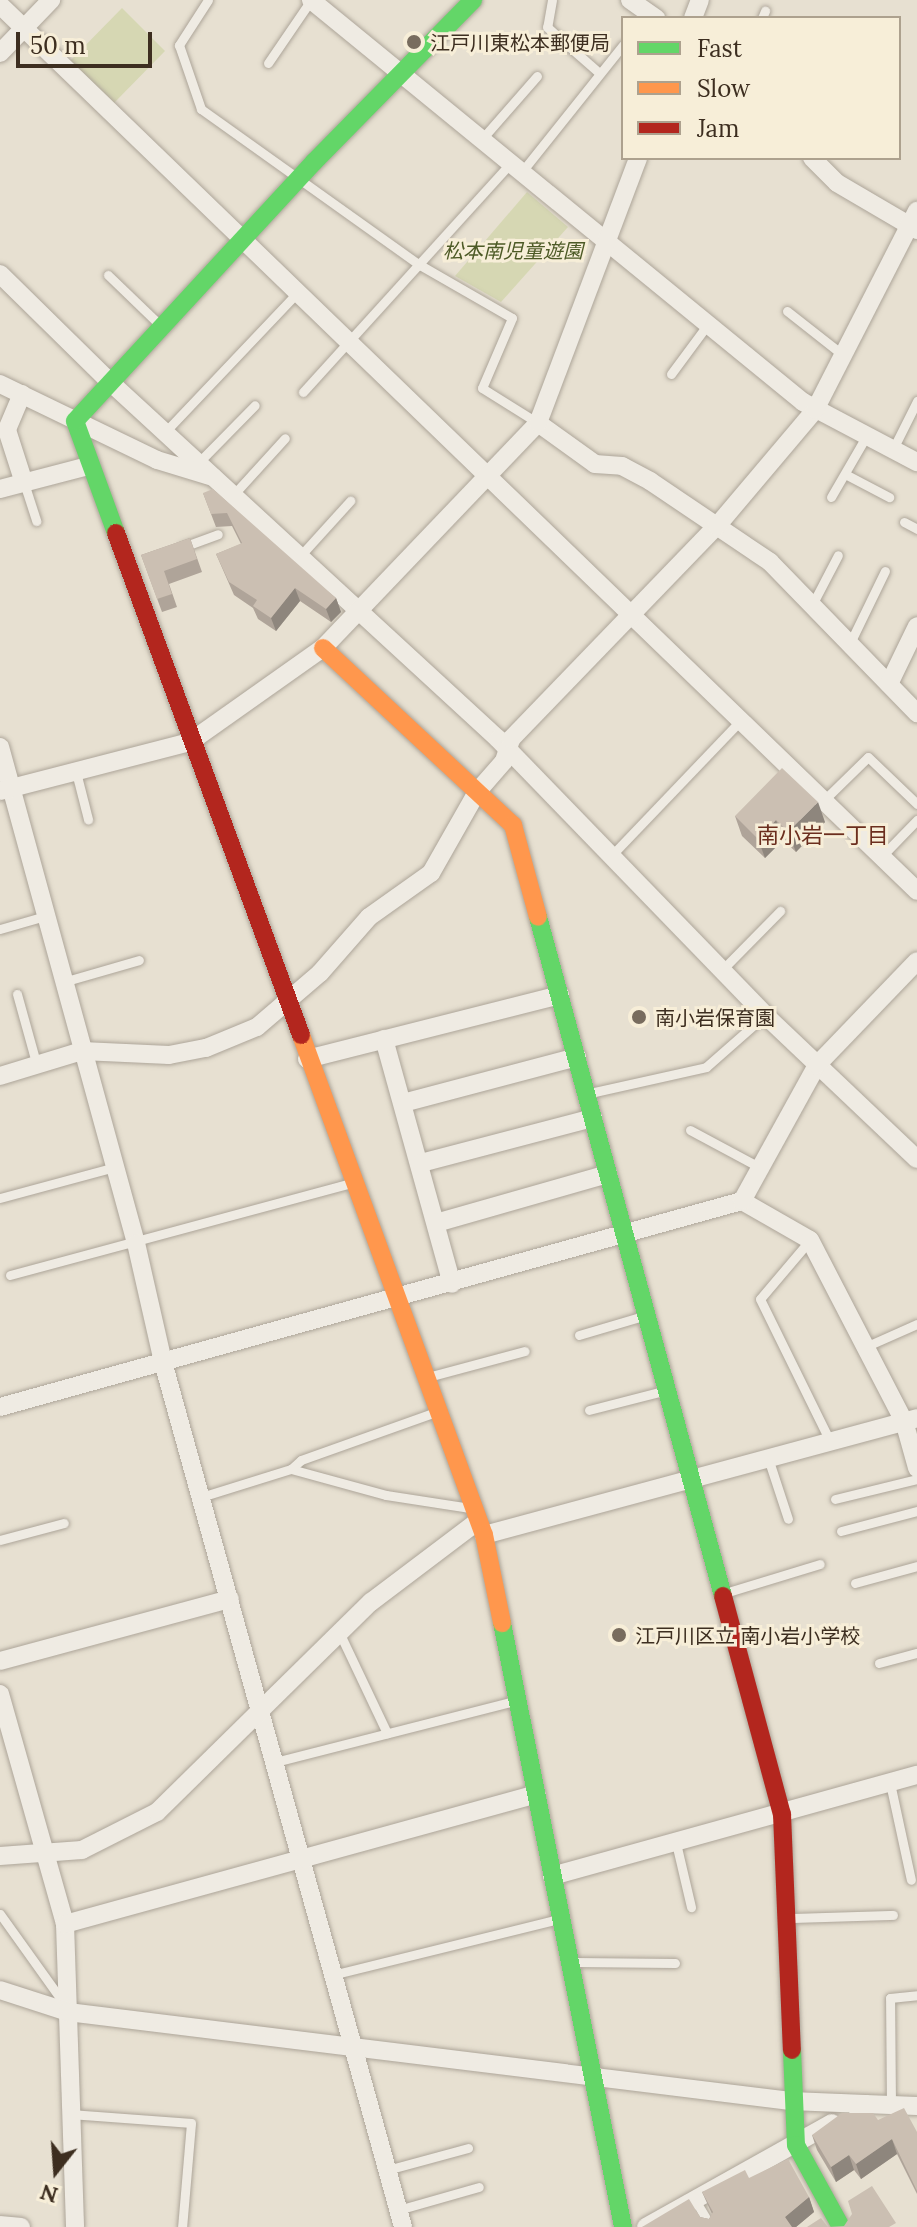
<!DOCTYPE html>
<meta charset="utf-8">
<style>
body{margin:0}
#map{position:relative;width:917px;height:2227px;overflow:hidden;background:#e7e0d1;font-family:Lora,"Noto Sans JP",serif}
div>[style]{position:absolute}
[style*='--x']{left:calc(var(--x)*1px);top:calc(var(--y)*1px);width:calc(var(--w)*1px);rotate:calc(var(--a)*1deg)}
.green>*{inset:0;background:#d6d7b3}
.roads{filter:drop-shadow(0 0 2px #ada599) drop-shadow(0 0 2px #ada599)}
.lane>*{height:9px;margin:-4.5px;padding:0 4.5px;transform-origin:4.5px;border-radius:4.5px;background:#efebe3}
.street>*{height:18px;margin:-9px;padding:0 9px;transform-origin:9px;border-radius:9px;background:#efebe3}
.fast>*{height:18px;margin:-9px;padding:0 9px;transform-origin:9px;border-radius:9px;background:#63d668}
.slow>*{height:18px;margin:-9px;padding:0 9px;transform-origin:9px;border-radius:9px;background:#ff974d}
.jam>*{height:18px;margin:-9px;padding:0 9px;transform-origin:9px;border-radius:9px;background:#b3261e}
.wall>*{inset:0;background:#afa499}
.shaded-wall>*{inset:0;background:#8e867d}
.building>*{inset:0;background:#cbbfb2}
.dots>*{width:22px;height:22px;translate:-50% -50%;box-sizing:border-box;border:4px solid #f7eed8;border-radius:50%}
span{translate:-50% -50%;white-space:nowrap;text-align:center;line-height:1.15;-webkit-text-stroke:6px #f7eed8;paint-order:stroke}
.poi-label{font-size:20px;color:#3d2e20}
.left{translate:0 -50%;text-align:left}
.park-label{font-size:20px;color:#4d5a26;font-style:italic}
.neighbourhood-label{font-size:22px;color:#6b2e1e}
.legend{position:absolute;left:621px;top:16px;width:280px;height:144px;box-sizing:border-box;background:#f7eed8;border:2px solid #ada18e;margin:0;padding:10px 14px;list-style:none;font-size:24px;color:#3d2e20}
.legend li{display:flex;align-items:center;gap:16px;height:40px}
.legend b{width:40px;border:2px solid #ada18e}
.north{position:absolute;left:16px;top:2131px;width:80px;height:80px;-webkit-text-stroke:6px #f7eed8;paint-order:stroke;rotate:197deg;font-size:22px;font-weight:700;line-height:32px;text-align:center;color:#3d2e20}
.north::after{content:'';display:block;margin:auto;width:28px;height:36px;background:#3d2e20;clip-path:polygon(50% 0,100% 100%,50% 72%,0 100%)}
.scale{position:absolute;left:16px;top:32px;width:136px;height:36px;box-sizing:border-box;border:4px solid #3d2e20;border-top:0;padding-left:10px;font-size:24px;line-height:28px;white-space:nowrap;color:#3d2e20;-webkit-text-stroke:6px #f7eed8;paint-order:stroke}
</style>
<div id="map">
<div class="green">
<i style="clip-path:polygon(122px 8px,165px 51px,114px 103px,70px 61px)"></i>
<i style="clip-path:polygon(527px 192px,568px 227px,501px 302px,455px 276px)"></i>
</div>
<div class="roads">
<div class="lane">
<i style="--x:208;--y:0;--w:54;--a:122.8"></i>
<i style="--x:179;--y:45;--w:68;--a:71"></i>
<i style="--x:201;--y:109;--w:269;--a:35.5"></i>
<i style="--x:420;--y:265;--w:106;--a:29.9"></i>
<i style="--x:512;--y:318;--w:76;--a:113.2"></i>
<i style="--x:482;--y:388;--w:66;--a:32"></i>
<i style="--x:552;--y:0;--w:27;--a:100"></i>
<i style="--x:547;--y:27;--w:68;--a:41.4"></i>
<i style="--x:762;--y:18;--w:8;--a:-67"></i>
<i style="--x:268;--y:63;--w:76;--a:-55.7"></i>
<i style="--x:481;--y:140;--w:85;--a:-48.8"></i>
<i style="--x:520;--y:174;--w:165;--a:-51.4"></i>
<i style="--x:108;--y:275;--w:74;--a:43.9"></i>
<i style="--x:787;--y:311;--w:71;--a:38.2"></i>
<i style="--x:671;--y:374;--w:62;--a:-53.5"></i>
<i style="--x:303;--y:392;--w:307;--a:-47.8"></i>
<i style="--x:166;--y:431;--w:193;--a:-46.5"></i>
<i style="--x:893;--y:449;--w:54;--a:-63.4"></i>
<i style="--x:200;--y:461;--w:78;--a:-45.5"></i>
<i style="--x:845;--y:474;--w:50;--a:27.6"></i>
<i style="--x:24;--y:483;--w:40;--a:72"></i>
<i style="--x:235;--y:493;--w:74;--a:-47.7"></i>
<i style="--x:831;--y:497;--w:72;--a:-59.9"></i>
<i style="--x:904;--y:522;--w:15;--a:28"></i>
<i style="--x:183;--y:547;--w:37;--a:-20"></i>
<i style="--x:302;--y:554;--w:72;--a:-47.8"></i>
<i style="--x:812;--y:605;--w:56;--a:-62.5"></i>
<i style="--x:850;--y:643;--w:80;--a:-64.1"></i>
<i style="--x:76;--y:772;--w:49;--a:75.7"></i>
<i style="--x:822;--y:802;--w:64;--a:-44.4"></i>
<i style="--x:868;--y:757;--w:68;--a:43.8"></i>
<i style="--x:610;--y:857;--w:187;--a:-46.3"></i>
<i style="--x:881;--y:857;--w:52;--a:-45.8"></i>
<i style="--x:0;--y:929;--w:47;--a:-16.1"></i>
<i style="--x:722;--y:970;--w:83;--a:-45.5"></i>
<i style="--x:63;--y:982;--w:79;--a:-16.1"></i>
<i style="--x:17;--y:994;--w:75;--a:74.5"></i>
<i style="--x:590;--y:1093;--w:119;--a:-12.6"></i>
<i style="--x:706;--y:1067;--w:79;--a:-41.4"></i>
<i style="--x:690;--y:1130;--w:81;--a:28.2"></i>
<i style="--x:0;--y:1198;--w:119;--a:-15.1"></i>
<i style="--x:810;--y:1240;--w:77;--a:130.3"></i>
<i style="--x:760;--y:1299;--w:158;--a:63.8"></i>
<i style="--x:10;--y:1275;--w:352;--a:-15.1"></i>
<i style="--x:579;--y:1335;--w:67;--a:-16.5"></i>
<i style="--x:865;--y:1347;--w:57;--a:-23.9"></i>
<i style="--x:428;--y:1377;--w:100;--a:-15"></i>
<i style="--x:589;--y:1410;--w:76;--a:-14.4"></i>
<i style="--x:768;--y:1458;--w:64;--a:71.8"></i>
<i style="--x:291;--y:1469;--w:13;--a:-42"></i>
<i style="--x:301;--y:1460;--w:143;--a:-19.6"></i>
<i style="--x:201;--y:1497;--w:94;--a:-17.3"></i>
<i style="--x:291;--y:1469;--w:98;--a:15.3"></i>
<i style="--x:386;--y:1495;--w:85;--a:8.8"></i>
<i style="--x:835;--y:1499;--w:84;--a:-13.7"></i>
<i style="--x:841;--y:1531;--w:79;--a:-14.7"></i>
<i style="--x:0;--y:1540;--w:66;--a:-14.9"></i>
<i style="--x:855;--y:1583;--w:64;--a:-15.3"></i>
<i style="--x:725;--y:1593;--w:99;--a:-17"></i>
<i style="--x:339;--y:1632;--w:112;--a:64.6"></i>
<i style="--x:879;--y:1663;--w:39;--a:-15"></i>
<i style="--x:275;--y:1762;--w:247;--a:-14.3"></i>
<i style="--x:890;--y:1783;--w:99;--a:77.8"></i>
<i style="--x:676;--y:1843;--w:66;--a:76.8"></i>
<i style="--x:0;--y:1914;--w:108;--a:54.4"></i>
<i style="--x:789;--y:1918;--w:104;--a:-1.7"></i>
<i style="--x:574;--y:1962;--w:101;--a:0.6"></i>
<i style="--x:332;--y:1975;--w:233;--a:-13.9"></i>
<i style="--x:891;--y:2105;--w:107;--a:-90.5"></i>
<i style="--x:890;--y:1998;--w:27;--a:-6"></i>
<i style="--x:71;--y:2114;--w:120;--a:4.3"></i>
<i style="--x:191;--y:2123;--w:104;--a:94.9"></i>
<i style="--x:387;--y:2170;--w:84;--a:-15.2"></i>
<i style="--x:695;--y:2200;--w:31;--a:59"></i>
<i style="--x:398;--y:2210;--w:84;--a:-15.9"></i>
</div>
<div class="street">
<i style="--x:311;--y:0;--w:635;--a:39.25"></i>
<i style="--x:803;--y:402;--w:129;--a:27.8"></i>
<i style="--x:630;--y:0;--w:32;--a:35"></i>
<i style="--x:0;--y:5;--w:1275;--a:44.01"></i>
<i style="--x:693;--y:18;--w:19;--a:-69"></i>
<i style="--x:0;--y:53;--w:74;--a:-46.1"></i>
<i style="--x:812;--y:158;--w:35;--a:45"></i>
<i style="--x:837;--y:183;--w:93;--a:30.4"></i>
<i style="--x:0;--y:274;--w:153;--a:44.5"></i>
<i style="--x:109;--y:381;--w:529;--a:42.62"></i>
<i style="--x:498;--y:739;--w:384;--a:45.9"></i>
<i style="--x:765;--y:1015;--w:209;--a:43.5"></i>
<i style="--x:0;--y:384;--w:174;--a:25.8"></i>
<i style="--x:157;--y:460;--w:59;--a:16.9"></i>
<i style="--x:22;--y:394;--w:39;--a:113"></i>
<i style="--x:7;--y:430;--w:56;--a:72.2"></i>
<i style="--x:538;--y:423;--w:70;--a:35.7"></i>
<i style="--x:595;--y:464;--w:27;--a:4"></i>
<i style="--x:622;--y:466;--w:32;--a:28"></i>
<i style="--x:650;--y:481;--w:145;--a:34"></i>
<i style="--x:770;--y:562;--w:211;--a:45.8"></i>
<i style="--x:0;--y:489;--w:91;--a:-14.6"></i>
<i style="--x:889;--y:684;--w:64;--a:-64.2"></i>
<i style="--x:0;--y:747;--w:514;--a:74.67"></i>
<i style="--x:136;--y:1243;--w:122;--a:77.2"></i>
<i style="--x:163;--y:1362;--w:898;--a:74.49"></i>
<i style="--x:0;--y:791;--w:196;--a:-14.5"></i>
<i style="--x:190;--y:742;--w:163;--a:-35.3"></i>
<i style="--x:323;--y:648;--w:311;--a:-46.3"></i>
<i style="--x:538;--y:423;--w:283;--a:-69.3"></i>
<i style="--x:384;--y:1039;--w:254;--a:74.5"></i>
<i style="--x:307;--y:1059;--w:261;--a:-14.2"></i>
<i style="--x:0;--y:1076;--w:86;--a:-17"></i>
<i style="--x:82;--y:1051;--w:87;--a:2.6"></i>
<i style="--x:169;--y:1055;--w:38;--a:-11"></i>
<i style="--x:206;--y:1048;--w:55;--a:-22.4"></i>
<i style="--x:257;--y:1027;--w:83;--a:-40.6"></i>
<i style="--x:320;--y:973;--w:74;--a:-48.8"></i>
<i style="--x:369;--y:917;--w:76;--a:-35.4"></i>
<i style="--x:431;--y:873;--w:93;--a:-60.4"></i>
<i style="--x:477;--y:792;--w:41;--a:-48.9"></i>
<i style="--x:504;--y:761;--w:23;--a:-72"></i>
<i style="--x:511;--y:739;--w:296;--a:-46"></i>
<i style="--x:717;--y:526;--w:152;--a:-49.8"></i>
<i style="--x:815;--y:410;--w:224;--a:-62.9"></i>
<i style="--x:403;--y:1103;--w:180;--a:-14.8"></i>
<i style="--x:421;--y:1163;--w:178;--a:-14.7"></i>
<i style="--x:742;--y:1201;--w:78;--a:29.8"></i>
<i style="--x:810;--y:1240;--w:204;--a:62.6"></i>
<i style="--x:904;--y:1421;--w:49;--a:74.5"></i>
<i style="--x:436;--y:1223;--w:179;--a:-15.9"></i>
<i style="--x:0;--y:1407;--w:770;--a:-15.52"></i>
<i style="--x:742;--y:1201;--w:155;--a:-61.1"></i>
<i style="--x:817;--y:1065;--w:144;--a:-46.1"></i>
<i style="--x:484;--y:1535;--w:449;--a:-15.1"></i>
<i style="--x:0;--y:1661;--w:238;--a:-15.1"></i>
<i style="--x:0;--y:1694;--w:239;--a:74.2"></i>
<i style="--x:65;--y:1924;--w:303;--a:88.1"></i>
<i style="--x:0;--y:1856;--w:82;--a:-4.2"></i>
<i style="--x:82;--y:1850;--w:84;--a:-26.9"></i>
<i style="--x:157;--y:1812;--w:300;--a:-44.5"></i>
<i style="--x:371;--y:1602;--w:134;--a:-37.1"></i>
<i style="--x:552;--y:1876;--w:379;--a:-15.5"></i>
<i style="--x:65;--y:1924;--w:489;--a:-15.4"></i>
<i style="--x:0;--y:1990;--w:71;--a:17.9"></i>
<i style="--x:68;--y:2012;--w:728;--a:7.02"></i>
<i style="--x:791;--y:2101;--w:74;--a:2.3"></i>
<i style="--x:857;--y:2108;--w:9;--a:-27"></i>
<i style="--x:865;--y:2104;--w:52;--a:2.2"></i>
<i style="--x:0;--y:2225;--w:21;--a:5"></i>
<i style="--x:646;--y:2227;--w:213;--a:-29.2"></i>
</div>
<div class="fast">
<i style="--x:116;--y:533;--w:119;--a:-110.1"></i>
<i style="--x:75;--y:421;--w:352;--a:-47.3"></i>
<i style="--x:314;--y:162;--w:227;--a:-45.5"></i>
<i style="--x:538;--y:917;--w:704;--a:74.76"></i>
<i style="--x:502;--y:1623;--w:616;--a:78.67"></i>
<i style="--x:792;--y:2050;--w:95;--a:87.6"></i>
<i style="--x:796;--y:2145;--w:94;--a:61.2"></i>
</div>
<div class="slow">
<i style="--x:323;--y:648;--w:260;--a:43"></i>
<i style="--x:513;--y:825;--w:95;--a:74.8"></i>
<i style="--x:301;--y:1035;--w:532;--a:69.9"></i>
<i style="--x:484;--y:1535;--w:90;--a:78.4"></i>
</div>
<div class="jam">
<i style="--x:116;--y:533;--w:535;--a:69.77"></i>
<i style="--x:723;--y:1596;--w:226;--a:74.9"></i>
<i style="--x:782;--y:1814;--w:236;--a:87.6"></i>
</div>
</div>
<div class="wall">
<i style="clip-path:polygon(203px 493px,336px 598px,341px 612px,331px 622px,300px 601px,276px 631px,258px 619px,253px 608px,234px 595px,216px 554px,241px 544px,232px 526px,216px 527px)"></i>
<i style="clip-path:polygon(190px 538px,202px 572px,169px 584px,177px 607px,162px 612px,141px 555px)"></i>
<i style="clip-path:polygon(735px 816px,825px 822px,796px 852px,783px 840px,765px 858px,742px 836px)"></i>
<i style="clip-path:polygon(917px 2132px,917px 2194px,897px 2154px,861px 2179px,854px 2170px,836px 2182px,817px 2150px,812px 2135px)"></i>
<i style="clip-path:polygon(749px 2178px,809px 2197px,814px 2212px,796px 2227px,642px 2227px,700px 2217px,709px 2219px,712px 2214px,702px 2192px)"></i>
</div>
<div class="shaded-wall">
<i style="clip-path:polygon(295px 588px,300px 601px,276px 631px,271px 618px)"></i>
<i style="clip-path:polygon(336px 598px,341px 612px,331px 622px,326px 609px)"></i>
<i style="clip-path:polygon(818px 802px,825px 822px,796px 852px,788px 832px)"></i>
<i style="clip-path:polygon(776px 820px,783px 840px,765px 858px,758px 839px)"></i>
<i style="clip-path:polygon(892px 2139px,897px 2154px,861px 2179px,856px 2164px)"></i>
<i style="clip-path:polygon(849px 2155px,854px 2170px,836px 2182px,831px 2167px)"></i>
<i style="clip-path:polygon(809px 2197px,814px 2212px,796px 2227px,789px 2227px,785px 2217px)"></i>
</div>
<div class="building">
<i style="clip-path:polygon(213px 489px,336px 598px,326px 609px,295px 588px,271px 618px,253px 606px,257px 600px,229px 582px,216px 554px,242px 543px,227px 513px,211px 514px,203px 493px)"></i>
<i style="clip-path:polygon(190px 538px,197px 559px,164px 571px,172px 594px,157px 599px,141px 555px)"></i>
<i style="clip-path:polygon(782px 768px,818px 802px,788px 832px,776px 820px,758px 839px,735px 816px)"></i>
<i style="clip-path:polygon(904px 2108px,917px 2132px,917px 2191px,892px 2139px,856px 2164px,849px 2155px,831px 2167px,812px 2135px,842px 2113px,873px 2113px,878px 2120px)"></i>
<i style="clip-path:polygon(788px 2159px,809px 2197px,785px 2217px,792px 2227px,642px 2227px,689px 2199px,700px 2217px,709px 2219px,713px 2212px,702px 2192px,745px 2170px,749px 2178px)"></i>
<i style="clip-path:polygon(872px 2186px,896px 2223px,889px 2227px,807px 2227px,821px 2218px,828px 2227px,844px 2226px,852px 2214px,848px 2201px)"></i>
</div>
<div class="dots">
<i style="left:414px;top:42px;background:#786c5e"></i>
<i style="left:639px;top:1017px;background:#786c5e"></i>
<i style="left:619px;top:1635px;background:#786c5e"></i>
</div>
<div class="poi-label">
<span class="left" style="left:430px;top:42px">江戸川東松本郵便局</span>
<span class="left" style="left:655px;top:1017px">南小岩保育園</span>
<span class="left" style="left:635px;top:1635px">江戸川区立 南小岩小学校</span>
</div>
<div class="park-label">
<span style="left:513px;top:250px">松本南児童遊園</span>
</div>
<div class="neighbourhood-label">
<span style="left:823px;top:836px">南小岩一丁目</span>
</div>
<ul class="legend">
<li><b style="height:10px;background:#63d668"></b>Fast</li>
<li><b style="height:10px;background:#ff974d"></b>Slow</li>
<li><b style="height:10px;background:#b3261e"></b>Jam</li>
</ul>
<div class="north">N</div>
<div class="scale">50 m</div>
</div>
